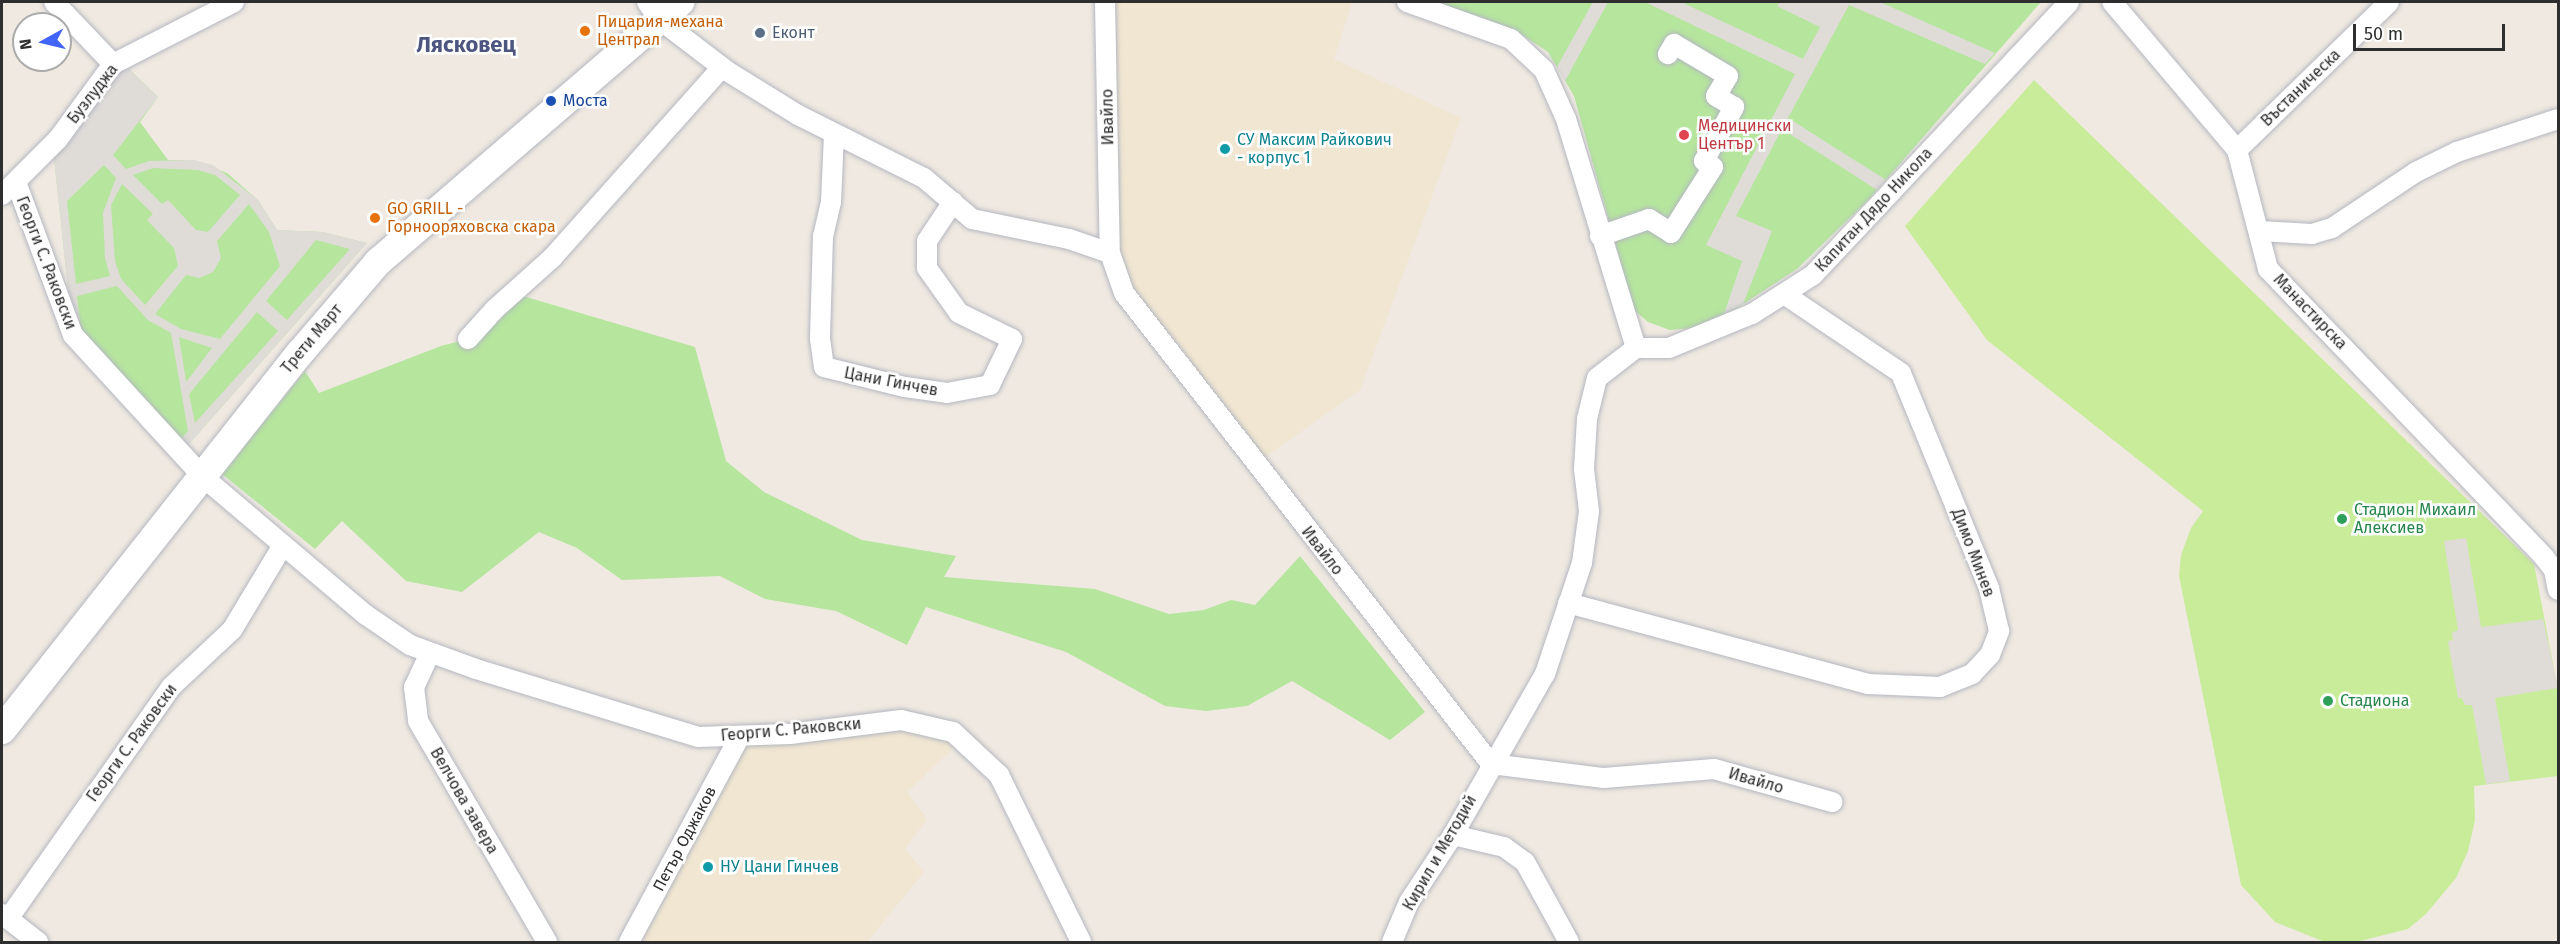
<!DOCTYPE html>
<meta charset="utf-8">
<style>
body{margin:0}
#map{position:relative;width:2560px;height:944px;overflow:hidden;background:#efe9e1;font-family:"Fira Sans",sans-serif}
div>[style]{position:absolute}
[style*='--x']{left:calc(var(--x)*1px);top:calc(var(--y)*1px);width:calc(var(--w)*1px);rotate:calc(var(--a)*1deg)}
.education>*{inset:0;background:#f0e6d1}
.green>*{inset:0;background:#b6e59e}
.pitch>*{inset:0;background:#c9ec9a}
.plaza>*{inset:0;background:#dfdcd8}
.roads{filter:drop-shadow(0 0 2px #b4b7c1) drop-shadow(0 0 2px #b4b7c1)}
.street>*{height:20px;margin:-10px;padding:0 10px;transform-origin:10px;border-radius:10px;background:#fff}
.secondary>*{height:28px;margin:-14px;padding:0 14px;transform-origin:14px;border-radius:14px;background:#fff}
.dots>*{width:16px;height:16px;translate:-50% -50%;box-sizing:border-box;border:3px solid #fff;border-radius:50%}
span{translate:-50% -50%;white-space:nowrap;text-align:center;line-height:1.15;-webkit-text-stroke:5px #fff;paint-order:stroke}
.food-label{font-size:16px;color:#c56008}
.left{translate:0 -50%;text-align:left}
.service-label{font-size:16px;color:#4e5e75}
.street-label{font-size:16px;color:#2e2e2e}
.transit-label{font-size:16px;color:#164399}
.health-label{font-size:16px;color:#be3a42}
.culture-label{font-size:16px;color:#0d838f}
.leisure-label{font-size:16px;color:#27864d}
.district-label{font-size:22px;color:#4d5680;font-weight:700}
.frame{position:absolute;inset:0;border:3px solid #2e2e2e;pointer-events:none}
.north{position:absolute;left:12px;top:12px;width:60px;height:60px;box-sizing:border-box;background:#fff;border:2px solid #ababab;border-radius:50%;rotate:262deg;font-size:16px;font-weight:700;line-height:24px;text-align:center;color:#2e2e2e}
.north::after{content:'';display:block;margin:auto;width:21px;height:27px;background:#4264fb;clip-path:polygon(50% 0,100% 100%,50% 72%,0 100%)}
.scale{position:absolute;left:2353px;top:24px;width:152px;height:27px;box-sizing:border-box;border:3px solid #2e2e2e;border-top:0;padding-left:8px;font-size:18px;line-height:21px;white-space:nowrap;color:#2e2e2e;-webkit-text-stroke:4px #fff;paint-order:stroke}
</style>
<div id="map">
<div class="education">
<i style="clip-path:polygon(1109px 2px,1352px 2px,1334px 59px,1461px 118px,1360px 390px,1255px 464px,1146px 324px,1110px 253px)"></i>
<i style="clip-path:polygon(901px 720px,958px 744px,907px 792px,927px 819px,905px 849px,924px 872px,867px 942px,629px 942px,740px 736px)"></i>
</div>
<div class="green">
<i style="clip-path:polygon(1426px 2px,2041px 2px,1870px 198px,1797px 269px,1737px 308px,1692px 328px,1670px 330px,1648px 322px,1634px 310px,1574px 96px,1548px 52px,1518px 32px)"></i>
<i style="clip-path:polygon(122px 62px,158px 97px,140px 122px,168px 160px,194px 160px,227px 173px,258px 200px,277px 230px,322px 232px,367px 243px,181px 453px,73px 335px,54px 158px)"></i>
<i style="clip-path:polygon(523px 296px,695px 347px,726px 461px,764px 492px,862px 540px,956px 556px,944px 577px,1095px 589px,1169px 614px,1204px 610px,1231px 600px,1255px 605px,1300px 556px,1425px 712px,1390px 740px,1292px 681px,1247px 706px,1206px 711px,1165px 706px,1066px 652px,926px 607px,907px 645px,836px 611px,765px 599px,720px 576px,622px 580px,577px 548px,539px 532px,462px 592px,406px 581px,342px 521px,315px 549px,222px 474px,305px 371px,319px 393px,441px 346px,472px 338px)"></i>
</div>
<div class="pitch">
<i style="clip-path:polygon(2034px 80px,2534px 564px,2558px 690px,2558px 776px,2474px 786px,2475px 820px,2468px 851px,2456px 878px,2426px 914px,2408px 929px,2356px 942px,2325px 942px,2275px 922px,2241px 885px,2179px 576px,2181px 555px,2191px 528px,2203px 511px,1987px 340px,1905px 226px)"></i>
</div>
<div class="plaza">
<i style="clip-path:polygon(1593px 2px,1608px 2px,1565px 81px,1557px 67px)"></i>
<i style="clip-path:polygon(1645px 2px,1681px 2px,1803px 59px,1820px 27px,1777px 6px,1780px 2px,1880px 2px,1995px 53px,1985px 64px,1849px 5px,1788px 118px,1886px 180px,1877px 190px,1782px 129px,1736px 216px,1772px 231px,1743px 304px,1724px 314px,1742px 261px,1706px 245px,1795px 74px)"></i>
<i style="clip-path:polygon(evenodd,122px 62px,158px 97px,113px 155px,126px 169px,149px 161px,194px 160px,213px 165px,258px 200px,277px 230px,322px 232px,367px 243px,181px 453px,73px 335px,54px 158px,122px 62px,104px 165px,116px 178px,103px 213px,105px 258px,110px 276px,76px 284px,67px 201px,104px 165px,122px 62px,153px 168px,198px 170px,215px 175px,240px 195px,208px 232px,196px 230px,168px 200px,162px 204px,133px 175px,153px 168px,122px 62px,122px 184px,153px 214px,147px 220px,174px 248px,178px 266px,145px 305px,121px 279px,115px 261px,111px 205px,122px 184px,122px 62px,249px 204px,269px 232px,280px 266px,220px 339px,181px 329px,155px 314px,186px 275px,199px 278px,213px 272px,221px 258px,217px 241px,249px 204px,122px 62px,316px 240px,350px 249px,287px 320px,266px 301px,316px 240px,122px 62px,117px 286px,148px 320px,171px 333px,188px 431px,180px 440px,81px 331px,77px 296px,117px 286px,122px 62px,257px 312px,278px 331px,195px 423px,189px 394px,257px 312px,122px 62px,179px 337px,212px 348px,187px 381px,186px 381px,179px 337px)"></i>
<i style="clip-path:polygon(2466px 538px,2481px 627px,2543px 619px,2558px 688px,2495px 698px,2510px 781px,2486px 784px,2472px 705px,2465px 705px,2462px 698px,2458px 698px,2448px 641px,2453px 640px,2452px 633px,2458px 630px,2444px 541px)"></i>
</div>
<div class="roads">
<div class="street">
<i style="--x:54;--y:2;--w:86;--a:46.4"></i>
<i style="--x:647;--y:2;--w:21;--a:55"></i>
<i style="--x:659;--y:19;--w:86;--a:37.4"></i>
<i style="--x:727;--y:71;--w:84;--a:31.8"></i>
<i style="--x:798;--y:115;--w:141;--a:26.6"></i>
<i style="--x:924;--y:178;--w:63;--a:40.5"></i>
<i style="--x:972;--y:219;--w:99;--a:11.7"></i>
<i style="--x:1069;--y:239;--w:43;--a:18.9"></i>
<i style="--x:1105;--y:2;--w:251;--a:88.9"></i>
<i style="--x:1110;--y:253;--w:42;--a:70.7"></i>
<i style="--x:1124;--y:293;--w:597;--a:52.07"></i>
<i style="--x:1491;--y:764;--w:114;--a:7.1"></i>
<i style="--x:1604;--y:778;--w:110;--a:-4.7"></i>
<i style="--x:1714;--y:769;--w:123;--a:15.6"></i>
<i style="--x:1407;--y:2;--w:110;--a:19.6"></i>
<i style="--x:1511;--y:39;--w:45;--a:43.2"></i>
<i style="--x:1544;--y:70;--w:54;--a:65.8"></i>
<i style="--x:1566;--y:119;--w:239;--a:73"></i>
<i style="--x:2112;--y:2;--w:194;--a:49.8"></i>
<i style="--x:2237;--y:150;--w:123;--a:75.4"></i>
<i style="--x:2268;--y:269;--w:399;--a:46.2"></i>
<i style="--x:2544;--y:557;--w:16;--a:52"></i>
<i style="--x:2554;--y:570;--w:20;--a:79"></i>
<i style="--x:834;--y:134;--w:68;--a:92.5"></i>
<i style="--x:831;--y:202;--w:35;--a:103"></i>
<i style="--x:823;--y:236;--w:103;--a:91.7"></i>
<i style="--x:820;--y:339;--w:28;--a:82"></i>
<i style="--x:824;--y:367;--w:83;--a:13.9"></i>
<i style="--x:905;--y:387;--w:42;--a:8.1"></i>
<i style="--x:947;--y:393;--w:44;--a:-10.5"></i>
<i style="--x:990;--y:385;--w:51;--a:-64.4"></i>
<i style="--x:1012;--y:339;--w:59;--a:-153.9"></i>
<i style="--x:959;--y:313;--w:55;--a:-125.4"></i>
<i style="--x:927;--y:268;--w:27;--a:-90"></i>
<i style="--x:927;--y:241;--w:47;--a:-56.3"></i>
<i style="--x:2237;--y:150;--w:212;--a:-44.2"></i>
<i style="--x:16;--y:182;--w:163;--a:69.6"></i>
<i style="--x:73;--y:335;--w:191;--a:47.5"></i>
<i style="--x:202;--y:476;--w:215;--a:40.3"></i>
<i style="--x:366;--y:615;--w:53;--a:34.3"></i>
<i style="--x:410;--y:645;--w:70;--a:20"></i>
<i style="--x:476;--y:669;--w:232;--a:17"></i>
<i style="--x:698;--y:737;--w:92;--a:-1.9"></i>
<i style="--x:790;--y:734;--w:112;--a:-7.2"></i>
<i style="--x:901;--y:720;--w:53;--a:13"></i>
<i style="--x:953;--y:732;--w:63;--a:43.1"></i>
<i style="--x:999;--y:775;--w:186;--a:63.8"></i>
<i style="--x:2;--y:195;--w:79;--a:-45"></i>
<i style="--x:58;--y:139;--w:93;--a:-53.7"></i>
<i style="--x:113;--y:64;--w:136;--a:-27.1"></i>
<i style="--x:2259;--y:231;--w:53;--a:3.2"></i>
<i style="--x:2312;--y:234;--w:21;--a:-17"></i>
<i style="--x:2332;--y:228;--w:101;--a:-33.7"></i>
<i style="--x:2416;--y:172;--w:46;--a:-26"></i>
<i style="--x:2457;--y:152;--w:106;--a:-18.1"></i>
<i style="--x:1600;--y:236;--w:52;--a:-19.1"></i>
<i style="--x:1649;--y:219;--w:26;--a:32"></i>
<i style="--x:1671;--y:233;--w:78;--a:-57.5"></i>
<i style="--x:1713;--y:167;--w:11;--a:-146"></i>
<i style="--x:1704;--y:161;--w:62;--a:-60.9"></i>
<i style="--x:1734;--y:107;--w:21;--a:-149"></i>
<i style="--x:1716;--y:96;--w:23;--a:-59"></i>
<i style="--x:1728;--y:76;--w:63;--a:-149.3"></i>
<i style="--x:1674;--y:44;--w:12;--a:121"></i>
<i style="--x:468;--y:339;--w:39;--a:-48"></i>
<i style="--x:494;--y:310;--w:79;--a:-41.9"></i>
<i style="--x:553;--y:257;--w:254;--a:-48.3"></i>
<i style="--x:1568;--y:603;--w:311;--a:15.1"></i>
<i style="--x:1868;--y:684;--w:72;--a:2.4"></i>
<i style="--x:1940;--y:687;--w:35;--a:-22"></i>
<i style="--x:1972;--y:674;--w:26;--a:-47"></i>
<i style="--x:1990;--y:655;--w:26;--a:-69"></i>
<i style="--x:1999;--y:631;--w:44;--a:-103.1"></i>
<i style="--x:1989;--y:588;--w:232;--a:-112.3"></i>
<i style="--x:1901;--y:373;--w:141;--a:-146"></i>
<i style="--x:430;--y:653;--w:38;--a:115"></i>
<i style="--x:414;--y:687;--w:34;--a:83"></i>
<i style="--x:418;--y:721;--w:256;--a:59.7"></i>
<i style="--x:1453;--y:835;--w:52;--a:13.2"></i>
<i style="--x:1504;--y:847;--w:26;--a:36"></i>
<i style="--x:1525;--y:862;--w:91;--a:61.2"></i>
<i style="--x:2;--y:914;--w:46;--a:37.9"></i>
<i style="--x:8;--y:919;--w:284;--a:-54.9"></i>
<i style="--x:171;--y:687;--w:83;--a:-43.1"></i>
<i style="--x:232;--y:630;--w:99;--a:-59"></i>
<i style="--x:629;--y:942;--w:234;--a:-61.7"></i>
<i style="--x:1392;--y:942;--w:43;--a:-67"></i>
<i style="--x:1409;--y:902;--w:80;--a:-56.7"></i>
<i style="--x:1453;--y:835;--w:185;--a:-60.3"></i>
<i style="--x:1545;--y:674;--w:117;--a:-71.6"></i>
<i style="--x:1582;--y:563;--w:52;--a:-82.3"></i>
<i style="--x:1589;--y:511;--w:42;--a:-96.8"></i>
<i style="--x:1584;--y:469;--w:50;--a:-86.6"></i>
<i style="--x:1587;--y:419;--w:42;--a:-76.3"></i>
<i style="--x:1597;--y:378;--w:49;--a:-37.6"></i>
<i style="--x:1636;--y:348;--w:33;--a:0"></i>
<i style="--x:1669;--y:348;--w:90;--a:-22.3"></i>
<i style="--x:1752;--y:314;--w:72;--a:-32.6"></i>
<i style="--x:1813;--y:275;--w:374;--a:-46.8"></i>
</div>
<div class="secondary">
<i style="--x:2;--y:730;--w:481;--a:-51.7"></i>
<i style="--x:300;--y:353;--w:120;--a:-49.4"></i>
<i style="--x:378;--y:262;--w:399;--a:-40.7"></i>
</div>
</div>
<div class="dots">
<i style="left:585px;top:31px;background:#e8710a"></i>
<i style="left:760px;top:33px;background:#5c6f8a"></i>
<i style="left:551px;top:101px;background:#1a4fb4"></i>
<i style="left:1684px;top:135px;background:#e0444e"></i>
<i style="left:1225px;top:149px;background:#0f9aa8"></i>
<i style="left:375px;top:218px;background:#e8710a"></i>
<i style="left:2342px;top:519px;background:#2e9e5b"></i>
<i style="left:2328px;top:701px;background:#2e9e5b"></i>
<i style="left:708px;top:867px;background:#0f9aa8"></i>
</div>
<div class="food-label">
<span class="left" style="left:597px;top:31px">Пицария-механа<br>Централ</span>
<span class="left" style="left:387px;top:218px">GO GRILL -<br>Горнооряховска скара</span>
</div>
<div class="service-label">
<span class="left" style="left:772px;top:33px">Еконт</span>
</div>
<div class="street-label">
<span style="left:2301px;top:88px;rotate:-44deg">Въстаническа</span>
<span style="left:93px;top:94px;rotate:-52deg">Бузлуджа</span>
<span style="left:1108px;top:117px;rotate:-91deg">Ивайло</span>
<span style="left:1874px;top:210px;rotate:-47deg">Капитан Дядо Никола</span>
<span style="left:46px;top:263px;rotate:69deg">Георги С. Раковски</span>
<span style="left:2310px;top:312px;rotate:46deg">Манастирска</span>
<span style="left:312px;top:339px;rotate:-50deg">Трети Март</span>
<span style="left:891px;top:382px;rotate:11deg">Цани Гинчев</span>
<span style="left:1322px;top:551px;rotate:52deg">Ивайло</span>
<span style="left:1973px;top:553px;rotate:69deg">Димо Минев</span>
<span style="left:791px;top:730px;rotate:-5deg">Георги С. Раковски</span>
<span style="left:132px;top:743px;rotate:-54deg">Георги С. Раковски</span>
<span style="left:1756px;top:781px;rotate:16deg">Ивайло</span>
<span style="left:464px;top:801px;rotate:60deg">Велчова завера</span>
<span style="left:685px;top:839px;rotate:-62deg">Петър Оджаков</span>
<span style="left:1440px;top:853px;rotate:-60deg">Кирил и Методий</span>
</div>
<div class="transit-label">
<span class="left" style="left:563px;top:101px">Моста</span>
</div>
<div class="health-label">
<span class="left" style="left:1698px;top:135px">Медицински<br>Център 1</span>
</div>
<div class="culture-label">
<span class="left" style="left:1237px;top:149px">СУ Максим Райкович<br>- корпус 1</span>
<span class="left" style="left:720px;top:867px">НУ Цани Гинчев</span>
</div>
<div class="leisure-label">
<span class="left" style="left:2354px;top:519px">Стадион Михаил<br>Алексиев</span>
<span class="left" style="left:2340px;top:701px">Стадиона</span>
</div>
<div class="district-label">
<span style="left:466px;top:45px">Лясковец</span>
</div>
<div class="frame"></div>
<div class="north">N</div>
<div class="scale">50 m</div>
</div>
